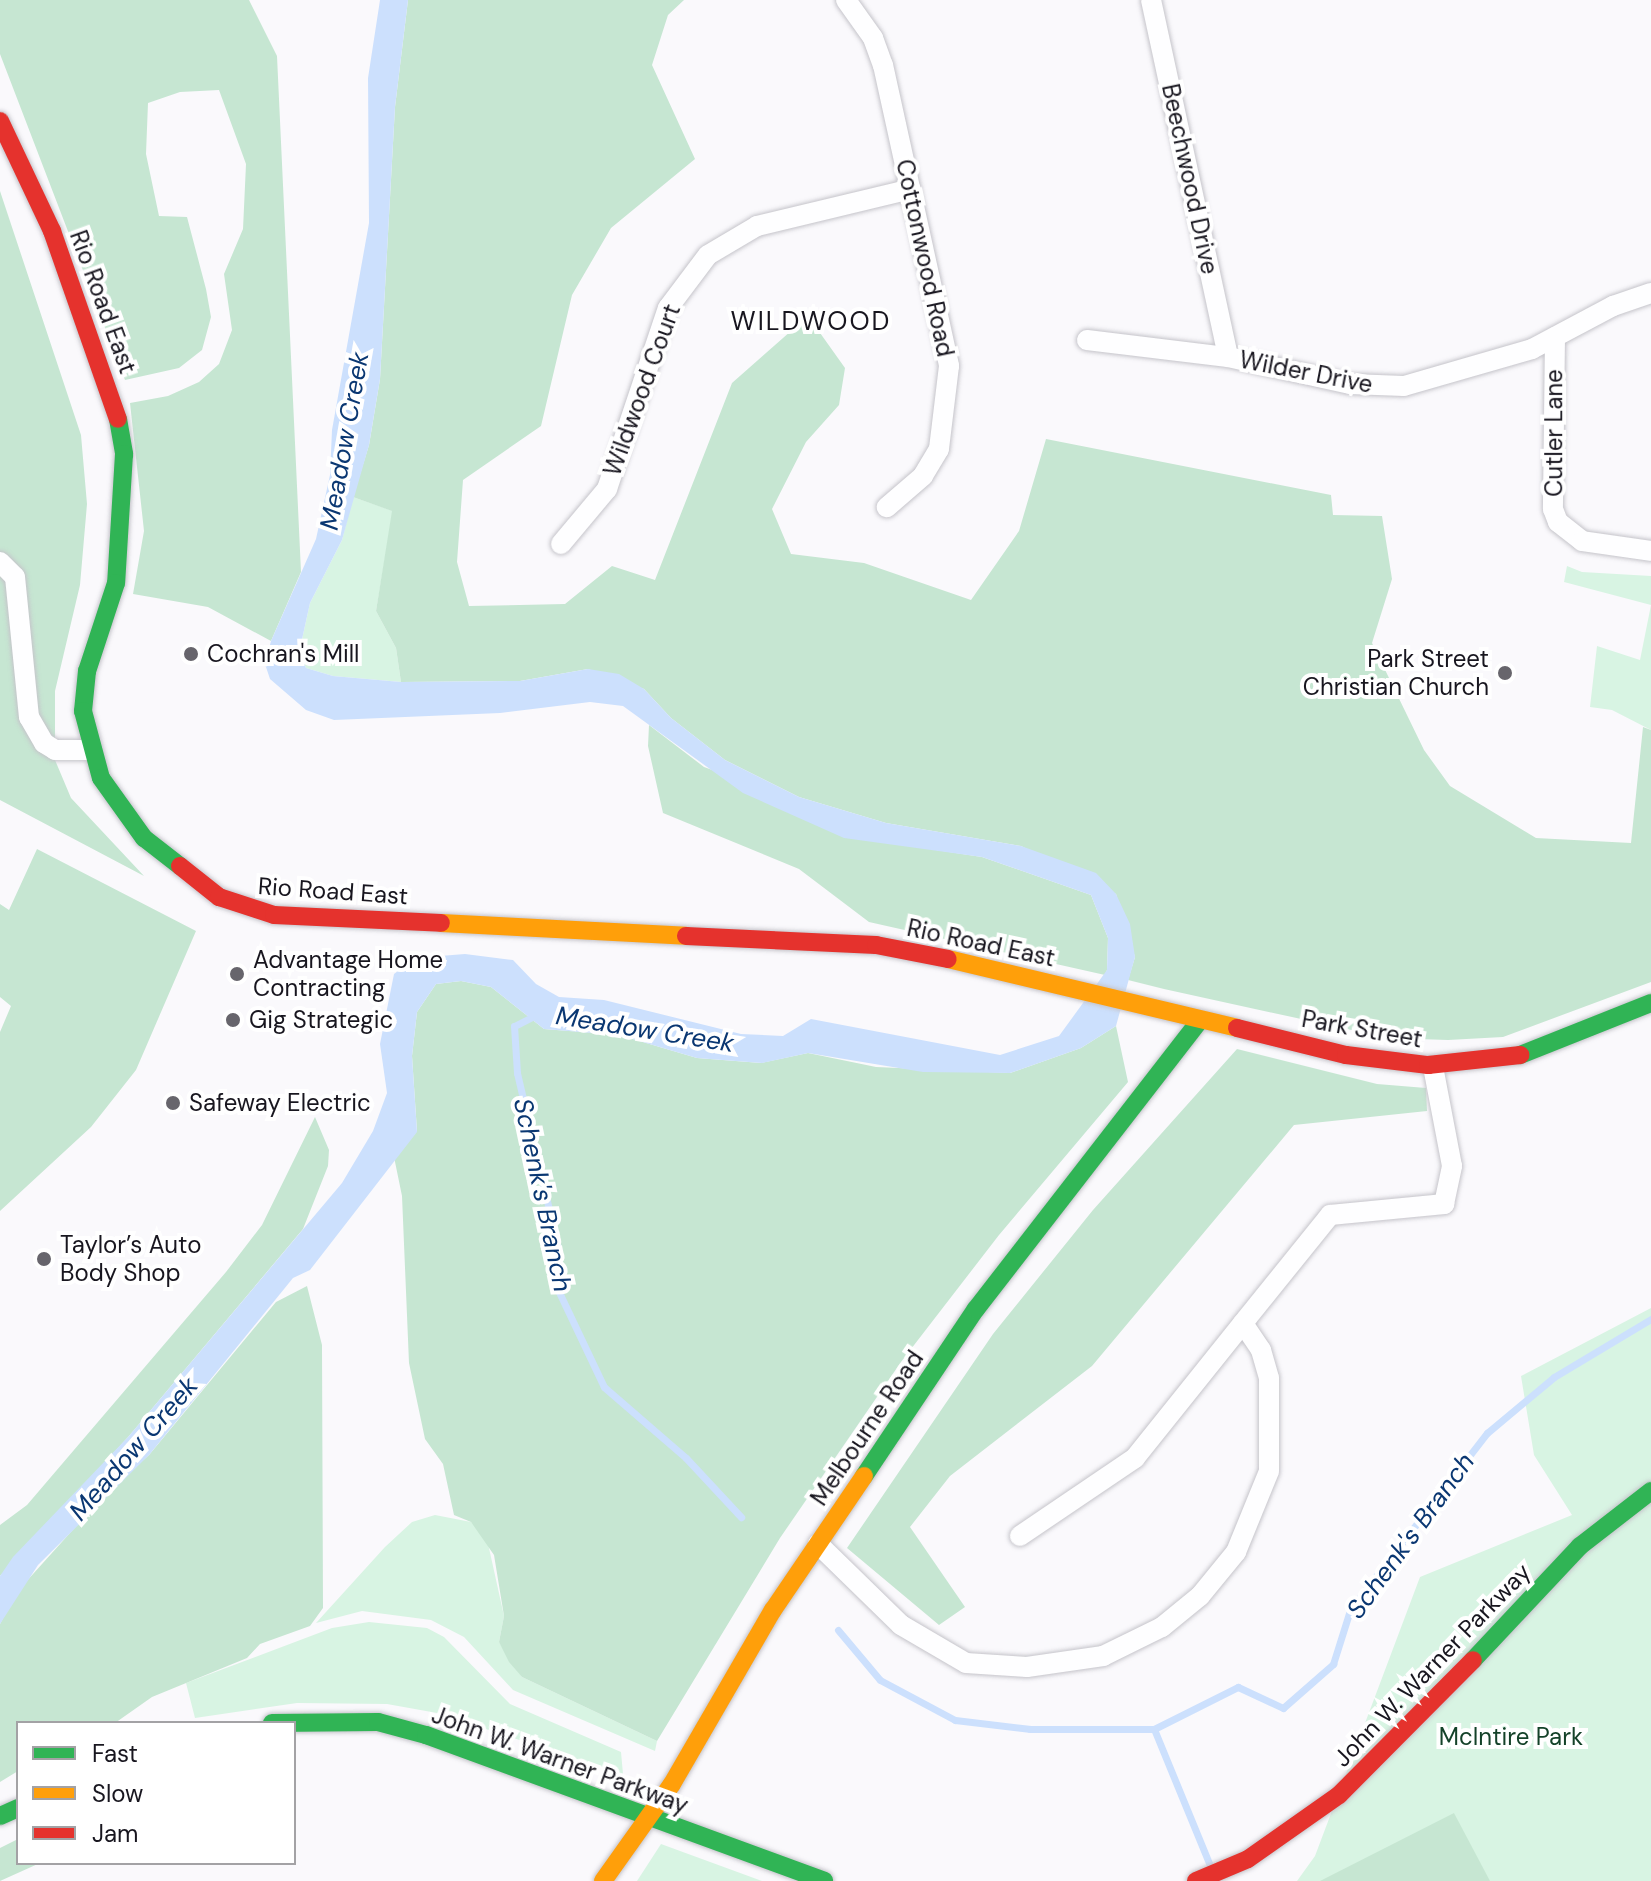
<!DOCTYPE html>
<meta charset="utf-8">
<style>
body{margin:0}
#map{position:relative;width:1651px;height:1881px;overflow:hidden;background:#faf9fc;font-family:"DM Sans",sans-serif}
div>[style]{position:absolute}
[style*='--x']{left:calc(var(--x)*1px);top:calc(var(--y)*1px);width:calc(var(--w)*1px);rotate:calc(var(--a)*1deg)}
.green>*{inset:0;background:#d8f4e3}
.forest>*{inset:0;background:#c6e6d2}
.water>*{inset:0;background:#cce0fd}
.stream>*{height:7px;margin:-3.5px;padding:0 3.5px;transform-origin:3.5px;border-radius:3.5px;background:#cce0fd}
.roads{filter:drop-shadow(0 0 2px #c5c4ca) drop-shadow(0 0 2px #c5c4ca)}
.street>*{height:20px;margin:-10px;padding:0 10px;transform-origin:10px;border-radius:10px;background:#fefeff}
.fast>*{height:18px;margin:-9px;padding:0 9px;transform-origin:9px;border-radius:9px;background:#30b455}
.slow>*{height:18px;margin:-9px;padding:0 9px;transform-origin:9px;border-radius:9px;background:#ff9f0a}
.jam>*{height:18px;margin:-9px;padding:0 9px;transform-origin:9px;border-radius:9px;background:#e5322d}
.dots>*{width:22px;height:22px;translate:-50% -50%;box-sizing:border-box;border:4px solid #fff;border-radius:50%}
span{translate:-50% -50%;white-space:nowrap;text-align:center;line-height:1.15;-webkit-text-stroke:8px #fff;paint-order:stroke}
.street-label{font-size:24px;color:#18161f}
.poi-label{font-size:24px;color:#18161f}
.left{translate:0 -50%;text-align:left}
.right{translate:-100% -50%;text-align:right}
.park-label{font-size:24px;color:#144229}
.neighbourhood-label{font-size:26px;color:#18161f;letter-spacing:2px}
.water-label{font-size:26px;color:#0a3772;font-style:italic}
.legend{position:absolute;left:16px;top:1721px;width:280px;height:144px;box-sizing:border-box;background:#fff;border:2px solid #a3a2a5;margin:0;padding:10px 14px;list-style:none;font-size:24px;color:#18161f}
.legend li{display:flex;align-items:center;gap:16px;height:40px}
.legend b{width:40px;border:2px solid #a3a2a5}
</style>
<div id="map">
<div class="green">
<i style="clip-path:polygon(353px 497px,393px 511px,376px 611px,396px 648px,401px 682px,333px 676px,306px 668px,299px 653px,310px 603px,342px 540px)"></i>
<i style="clip-path:polygon(1567px 566px,1582px 572px,1651px 576px,1651px 730px,1612px 710px,1590px 707px,1597px 646px,1640px 660px,1651px 605px,1564px 582px)"></i>
<i style="clip-path:polygon(1651px 1308px,1651px 1881px,1297px 1881px,1315px 1856px,1420px 1577px,1572px 1515px,1534px 1455px,1521px 1376px)"></i>
<i style="clip-path:polygon(435px 1515px,471px 1522px,487px 1539px,504px 1616px,499px 1642px,522px 1677px,657px 1741px,655px 1751px,513px 1690px,464px 1637px,431px 1620px,362px 1611px,316px 1623px,385px 1547px,412px 1522px)"></i>
<i style="clip-path:polygon(369px 1622px,427px 1628px,444px 1637px,510px 1704px,621px 1752px,623px 1774px,437px 1713px,387px 1704px,297px 1703px,195px 1718px,186px 1683px,332px 1628px)"></i>
<i style="clip-path:polygon(661px 1844px,762px 1881px,637px 1881px)"></i>
</div>
<div class="forest">
<i style="clip-path:polygon(0 0,249px 0,277px 56px,301px 572px,271px 641px,208px 607px,133px 594px,144px 531px,130px 403px,168px 396px,199px 382px,219px 364px,232px 330px,224px 274px,243px 229px,246px 164px,219px 90px,180px 92px,148px 103px,146px 154px,159px 216px,187px 217px,206px 289px,211px 317px,202px 350px,179px 368px,125px 380px,0 54px)"></i>
<i style="clip-path:polygon(408px 0,684px 0,668px 15px,652px 65px,695px 159px,611px 228px,572px 295px,541px 426px,463px 480px,457px 562px,469px 606px,565px 604px,612px 566px,655px 580px,732px 383px,808px 316px,845px 368px,839px 405px,806px 442px,772px 509px,791px 554px,864px 563px,971px 600px,1019px 531px,1046px 439px,1331px 495px,1333px 515px,1382px 516px,1392px 579px,1372px 643px,1424px 750px,1450px 786px,1536px 838px,1631px 843px,1643px 727px,1651px 730px,1651px 982px,1503px 1037px,1448px 1040px,1388px 1038px,1164px 989px,1128px 980px,1135px 957px,1116px 894px,1021px 846px,886px 823px,799px 797px,725px 760px,671px 718px,644px 689px,588px 669px,520px 681px,401px 682px,396px 648px,376px 611px,392px 511px,353px 497px,369px 445px,380px 379px,395px 107px)"></i>
<i style="clip-path:polygon(0 191px,81px 435px,87px 504px,80px 585px,55px 691px,55px 760px,71px 798px,144px 876px,0 800px)"></i>
<i style="clip-path:polygon(649px 725px,704px 767px,936px 850px,982px 857px,1091px 895px,1108px 938px,1107px 970px,1105px 975px,869px 922px,799px 869px,663px 813px,648px 746px)"></i>
<i style="clip-path:polygon(37px 849px,196px 931px,136px 1070px,91px 1127px,0 1211px,0 1032px,11px 1006px,0 997px,0 904px,9px 910px)"></i>
<i style="clip-path:polygon(461px 981px,491px 987px,544px 1029px,619px 1035px,697px 1058px,761px 1063px,808px 1053px,876px 1067px,1010px 1073px,1081px 1048px,1116px 1026px,1128px 1082px,999px 1235px,901px 1362px,780px 1538px,657px 1741px,522px 1677px,509px 1662px,499px 1642px,504px 1616px,494px 1555px,471px 1522px,454px 1515px,443px 1464px,425px 1439px,409px 1363px,402px 1196px,394px 1157px,417px 1131px,412px 1056px,417px 1012px,436px 984px)"></i>
<i style="clip-path:polygon(1237px 1049px,1377px 1084px,1426px 1088px,1427px 1111px,1294px 1125px,1092px 1366px,950px 1476px,910px 1527px,965px 1607px,939px 1625px,847px 1548px,993px 1334px,1093px 1210px)"></i>
<i style="clip-path:polygon(315px 1117px,329px 1150px,328px 1166px,303px 1229px,129px 1436px,0 1576px,0 1525px,27px 1505px,226px 1272px,262px 1225px)"></i>
<i style="clip-path:polygon(307px 1286px,322px 1345px,323px 1608px,310px 1626px,260px 1644px,247px 1658px,152px 1697px,115px 1723px,18px 1723px,18px 1771px,0 1782px,0 1624px,15px 1594px,106px 1493px,149px 1455px,276px 1302px)"></i>
<i style="clip-path:polygon(1454px 1813px,1490px 1881px,1320px 1881px)"></i>
<i style="clip-path:polygon(18px 1839px,18px 1863px,40px 1863px,0 1881px,0 1848px)"></i>
</div>
<div class="water">
<i style="clip-path:polygon(380px 0,408px 0,395px 107px,380px 379px,369px 445px,342px 540px,310px 603px,299px 653px,306px 668px,333px 676px,401px 682px,520px 681px,588px 669px,619px 674px,644px 689px,671px 718px,725px 760px,799px 797px,886px 823px,1021px 846px,1096px 873px,1116px 894px,1130px 924px,1135px 957px,1116px 1026px,1081px 1048px,1010px 1073px,923px 1072px,808px 1053px,762px 1063px,697px 1058px,619px 1035px,544px 1029px,491px 987px,461px 981px,436px 984px,417px 1012px,412px 1056px,417px 1132px,310px 1270px,293px 1278px,149px 1455px,38px 1565px,0 1624px,0 1576px,13px 1557px,129px 1436px,342px 1183px,373px 1131px,387px 1093px,380px 1044px,394px 974px,415px 958px,465px 954px,513px 960px,536px 984px,559px 997px,604px 1000px,741px 1034px,783px 1036px,811px 1019px,1000px 1055px,1059px 1036px,1107px 970px,1108px 938px,1091px 895px,982px 857px,844px 838px,743px 793px,623px 706px,590px 702px,500px 713px,334px 720px,306px 710px,270px 679px,265px 664px,271px 641px,316px 539px,330px 475px,332px 430px,369px 223px,368px 78px)"></i>
</div>
<div class="stream">
<i style="--x:540;--y:1013;--w:29;--a:153"></i>
<i style="--x:514;--y:1026;--w:47;--a:86.3"></i>
<i style="--x:517;--y:1073;--w:176;--a:76.8"></i>
<i style="--x:557;--y:1244;--w:46;--a:88.8"></i>
<i style="--x:558;--y:1290;--w:107;--a:64.6"></i>
<i style="--x:604;--y:1387;--w:108;--a:40.9"></i>
<i style="--x:686;--y:1458;--w:81;--a:47"></i>
<i style="--x:838;--y:1630;--w:65;--a:50"></i>
<i style="--x:880;--y:1680;--w:85;--a:28.1"></i>
<i style="--x:955;--y:1720;--w:76;--a:6.8"></i>
<i style="--x:1030;--y:1729;--w:124;--a:0"></i>
<i style="--x:1154;--y:1729;--w:94;--a:-26.6"></i>
<i style="--x:1238;--y:1687;--w:50;--a:25"></i>
<i style="--x:1283;--y:1708;--w:67;--a:-41.3"></i>
<i style="--x:1333;--y:1664;--w:57;--a:-72.5"></i>
<i style="--x:1350;--y:1610;--w:224;--a:-52.3"></i>
<i style="--x:1487;--y:1433;--w:87;--a:-39.9"></i>
<i style="--x:1554;--y:1377;--w:113;--a:-30.9"></i>
<i style="--x:1154;--y:1729;--w:150;--a:67.7"></i>
</div>
<div class="roads">
<div class="street">
<i style="--x:846;--y:0;--w:47;--a:54.6"></i>
<i style="--x:873;--y:38;--w:29;--a:70"></i>
<i style="--x:883;--y:65;--w:308;--a:77.6"></i>
<i style="--x:949;--y:366;--w:84;--a:96.9"></i>
<i style="--x:939;--y:449;--w:31;--a:121"></i>
<i style="--x:923;--y:476;--w:48;--a:139.3"></i>
<i style="--x:1151;--y:0;--w:365;--a:77.8"></i>
<i style="--x:1555;--y:337;--w:172;--a:90.7"></i>
<i style="--x:1553;--y:509;--w:14;--a:69"></i>
<i style="--x:1558;--y:522;--w:31;--a:38"></i>
<i style="--x:1582;--y:541;--w:70;--a:8.2"></i>
<i style="--x:1087;--y:340;--w:142;--a:6.9"></i>
<i style="--x:1228;--y:357;--w:125;--a:12.5"></i>
<i style="--x:1350;--y:384;--w:54;--a:2.1"></i>
<i style="--x:1404;--y:386;--w:133;--a:-16.1"></i>
<i style="--x:1532;--y:349;--w:92;--a:-28"></i>
<i style="--x:1613;--y:306;--w:40;--a:-18.9"></i>
<i style="--x:561;--y:544;--w:72;--a:-50.1"></i>
<i style="--x:607;--y:489;--w:191;--a:-71.4"></i>
<i style="--x:668;--y:308;--w:66;--a:-53"></i>
<i style="--x:708;--y:255;--w:57;--a:-30.6"></i>
<i style="--x:757;--y:226;--w:158;--a:-13.5"></i>
<i style="--x:0;--y:562;--w:21;--a:45"></i>
<i style="--x:15;--y:577;--w:141;--a:84.3"></i>
<i style="--x:29;--y:717;--w:30;--a:60"></i>
<i style="--x:44;--y:743;--w:13;--a:32"></i>
<i style="--x:55;--y:750;--w:35;--a:0"></i>
<i style="--x:1243;--y:1323;--w:139;--a:-51.1"></i>
<i style="--x:1330;--y:1215;--w:115;--a:-5.5"></i>
<i style="--x:1444;--y:1204;--w:39;--a:-78"></i>
<i style="--x:1452;--y:1166;--w:102;--a:-100.8"></i>
<i style="--x:818;--y:1544;--w:116;--a:44.3"></i>
<i style="--x:901;--y:1625;--w:75;--a:30.3"></i>
<i style="--x:966;--y:1663;--w:61;--a:3.8"></i>
<i style="--x:1027;--y:1667;--w:77;--a:-8.2"></i>
<i style="--x:1103;--y:1656;--w:66;--a:-26.2"></i>
<i style="--x:1162;--y:1627;--w:49;--a:-39.2"></i>
<i style="--x:1200;--y:1596;--w:57;--a:-50.7"></i>
<i style="--x:1236;--y:1552;--w:87;--a:-67.8"></i>
<i style="--x:1269;--y:1471;--w:93;--a:-90"></i>
<i style="--x:1269;--y:1378;--w:29;--a:-106"></i>
<i style="--x:1261;--y:1350;--w:32;--a:-124"></i>
<i style="--x:1243;--y:1323;--w:173;--a:128.7"></i>
<i style="--x:1135;--y:1458;--w:139;--a:145.9"></i>
</div>
<div class="fast">
<i style="--x:118;--y:419;--w:36;--a:80"></i>
<i style="--x:124;--y:454;--w:129;--a:93.5"></i>
<i style="--x:116;--y:583;--w:93;--a:108.2"></i>
<i style="--x:87;--y:671;--w:40;--a:95.7"></i>
<i style="--x:83;--y:711;--w:69;--a:75"></i>
<i style="--x:101;--y:778;--w:74;--a:54.4"></i>
<i style="--x:144;--y:838;--w:46;--a:37.9"></i>
<i style="--x:1520;--y:1055;--w:141;--a:-21.7"></i>
<i style="--x:864;--y:1476;--w:201;--a:-56.2"></i>
<i style="--x:976;--y:1309;--w:363;--a:-52.2"></i>
<i style="--x:1473;--y:1660;--w:156;--a:-46.8"></i>
<i style="--x:1580;--y:1546;--w:90;--a:-37.8"></i>
<i style="--x:272;--y:1723;--w:106;--a:-0.5"></i>
<i style="--x:378;--y:1722;--w:50;--a:15.2"></i>
<i style="--x:426;--y:1735;--w:424;--a:20.1"></i>
<i style="--x:0;--y:1816;--w:20;--a:-24"></i>
</div>
<div class="slow">
<i style="--x:441;--y:923;--w:245;--a:3"></i>
<i style="--x:948;--y:959;--w:297;--a:13.4"></i>
<i style="--x:603;--y:1881;--w:119;--a:-54.6"></i>
<i style="--x:672;--y:1784;--w:201;--a:-59.9"></i>
<i style="--x:773;--y:1610;--w:162;--a:-55.8"></i>
</div>
<div class="jam">
<i style="--x:0;--y:121;--w:122;--a:64.7"></i>
<i style="--x:52;--y:231;--w:199;--a:70.7"></i>
<i style="--x:180;--y:866;--w:50;--a:38.5"></i>
<i style="--x:219;--y:897;--w:58;--a:18.1"></i>
<i style="--x:274;--y:915;--w:167;--a:2.7"></i>
<i style="--x:686;--y:936;--w:190;--a:2.7"></i>
<i style="--x:876;--y:945;--w:73;--a:11"></i>
<i style="--x:1237;--y:1028;--w:112;--a:13.9"></i>
<i style="--x:1346;--y:1055;--w:83;--a:7"></i>
<i style="--x:1428;--y:1065;--w:93;--a:-6.2"></i>
<i style="--x:1196;--y:1881;--w:56;--a:-22.9"></i>
<i style="--x:1248;--y:1859;--w:111;--a:-35.1"></i>
<i style="--x:1339;--y:1795;--w:190;--a:-45.2"></i>
</div>
</div>
<div class="dots">
<i style="left:191px;top:654px;background:#67656c"></i>
<i style="left:1505px;top:673px;background:#67656c"></i>
<i style="left:237px;top:974px;background:#67656c"></i>
<i style="left:233px;top:1020px;background:#67656c"></i>
<i style="left:173px;top:1103px;background:#67656c"></i>
<i style="left:44px;top:1259px;background:#67656c"></i>
</div>
<div class="street-label">
<span style="left:1190px;top:179px;rotate:78deg">Beechwood Drive</span>
<span style="left:925px;top:258px;rotate:78deg">Cottonwood Road</span>
<span style="left:103px;top:302px;rotate:70deg">Rio Road East</span>
<span style="left:1306px;top:372px;rotate:11deg">Wilder Drive</span>
<span style="left:642px;top:390px;rotate:-70deg">Wildwood Court</span>
<span style="left:1554px;top:433px;rotate:-90deg">Cutler Lane</span>
<span style="left:333px;top:891px;rotate:4deg">Rio Road East</span>
<span style="left:981px;top:943px;rotate:12deg">Rio Road East</span>
<span style="left:1362px;top:1029px;rotate:10deg">Park Street</span>
<span style="left:867px;top:1428px;rotate:-56deg">Melbourne Road</span>
<span style="left:1432px;top:1665px;rotate:-46deg">John W. Warner Parkway</span>
<span style="left:560px;top:1760px;rotate:20deg">John W. Warner Parkway</span>
</div>
<div class="poi-label">
<span class="left" style="left:207px;top:654px">Cochran's Mill</span>
<span class="right" style="left:1489px;top:673px">Park Street<br>Christian Church</span>
<span class="left" style="left:253px;top:974px">Advantage Home<br>Contracting</span>
<span class="left" style="left:249px;top:1020px">Gig Strategic</span>
<span class="left" style="left:189px;top:1103px">Safeway Electric</span>
<span class="left" style="left:60px;top:1259px">Taylor’s Auto<br>Body Shop</span>
</div>
<div class="park-label">
<span style="left:1511px;top:1737px">McIntire Park</span>
</div>
<div class="neighbourhood-label">
<span style="left:811px;top:322px">WILDWOOD</span>
</div>
<div class="water-label">
<span style="left:345px;top:441px;rotate:-80deg">Meadow Creek</span>
<span style="left:645px;top:1030px;rotate:9deg">Meadow Creek</span>
<span style="left:542px;top:1195px;rotate:78deg">Schenk's Branch</span>
<span style="left:134px;top:1449px;rotate:-49deg">Meadow Creek</span>
<span style="left:1411px;top:1536px;rotate:-54deg">Schenk's Branch</span>
</div>
<ul class="legend">
<li><b style="height:10px;background:#30b455"></b>Fast</li>
<li><b style="height:10px;background:#ff9f0a"></b>Slow</li>
<li><b style="height:10px;background:#e5322d"></b>Jam</li>
</ul>
</div>
